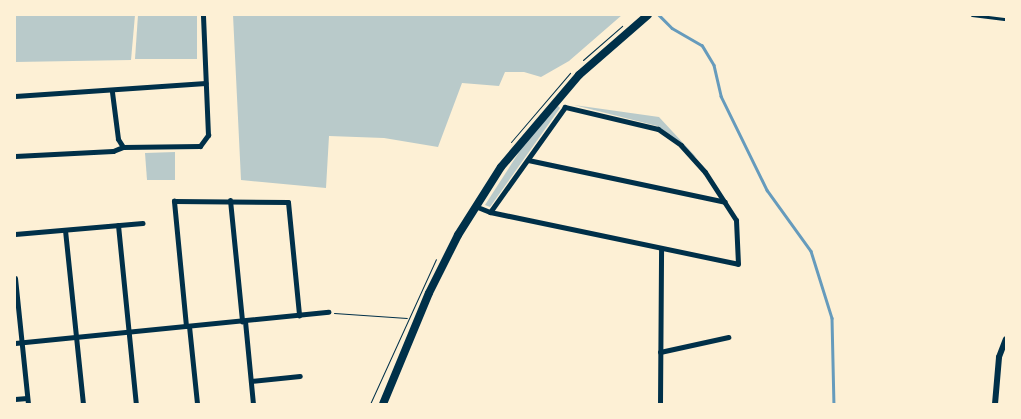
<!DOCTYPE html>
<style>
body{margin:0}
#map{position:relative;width:1021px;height:419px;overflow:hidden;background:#fdf0d5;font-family:"DejaVu Sans",sans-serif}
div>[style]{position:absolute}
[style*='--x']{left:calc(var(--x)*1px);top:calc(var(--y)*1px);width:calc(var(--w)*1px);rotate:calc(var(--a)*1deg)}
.green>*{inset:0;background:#b9caca}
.stream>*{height:2.5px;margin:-1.25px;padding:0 1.25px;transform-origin:1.25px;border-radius:1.25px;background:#669bbc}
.path>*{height:1px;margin:-0.5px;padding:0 0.5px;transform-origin:0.5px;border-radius:0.5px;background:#003049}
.service>*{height:2.5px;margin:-1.25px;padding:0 1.25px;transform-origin:1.25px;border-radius:1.25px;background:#003049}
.minor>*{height:5px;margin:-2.5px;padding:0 2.5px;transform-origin:2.5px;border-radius:2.5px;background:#003049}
.tertiary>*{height:6px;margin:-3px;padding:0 3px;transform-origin:3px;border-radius:3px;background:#003049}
.primary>*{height:8px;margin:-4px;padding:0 4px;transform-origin:4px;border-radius:4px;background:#003049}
span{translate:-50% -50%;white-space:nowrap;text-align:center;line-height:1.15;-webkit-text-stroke:4px #fdf0d5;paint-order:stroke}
.frame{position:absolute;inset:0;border:16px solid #fdf0d5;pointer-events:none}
</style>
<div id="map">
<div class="green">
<i style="clip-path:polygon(15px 15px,135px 15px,131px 60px,15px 62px)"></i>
<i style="clip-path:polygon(138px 15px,197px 15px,197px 59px,135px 59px)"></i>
<i style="clip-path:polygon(233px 15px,622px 15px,569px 61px,541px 77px,524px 72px,505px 72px,499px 86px,462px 83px,438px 147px,384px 138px,329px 136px,326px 188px,241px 180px)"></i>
<i style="clip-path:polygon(574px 105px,659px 117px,697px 158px,657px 126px)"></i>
<i style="clip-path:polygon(558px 106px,560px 108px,490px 207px,485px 205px,523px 146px)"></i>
<i style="clip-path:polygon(175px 152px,175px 180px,147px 180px,145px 153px)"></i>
</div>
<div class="stream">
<i style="--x:659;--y:15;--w:18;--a:45"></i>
<i style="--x:672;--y:28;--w:34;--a:30"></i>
<i style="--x:702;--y:45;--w:23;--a:59"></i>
<i style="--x:714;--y:65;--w:32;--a:77"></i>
<i style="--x:721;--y:96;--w:105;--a:63.9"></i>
<i style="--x:767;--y:190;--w:75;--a:54.2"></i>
<i style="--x:811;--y:251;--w:70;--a:72.6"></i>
<i style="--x:832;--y:318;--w:86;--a:88.7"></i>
</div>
<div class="path">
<i style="--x:583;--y:60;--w:52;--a:-41.1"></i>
<i style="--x:511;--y:142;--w:91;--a:-49.5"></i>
<i style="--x:334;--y:313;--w:73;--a:3.9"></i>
<i style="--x:370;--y:404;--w:159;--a:-65.5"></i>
</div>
<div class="service">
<i style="--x:972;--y:15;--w:34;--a:7"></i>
</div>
<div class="minor">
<i style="--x:112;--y:92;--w:47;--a:82.7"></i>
<i style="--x:118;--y:139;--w:9;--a:58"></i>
<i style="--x:15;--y:96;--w:191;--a:-3.9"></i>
<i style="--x:15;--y:156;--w:98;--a:-2.9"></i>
<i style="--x:113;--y:151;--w:11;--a:-22"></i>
<i style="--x:123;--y:147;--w:77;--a:-0.7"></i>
<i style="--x:200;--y:146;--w:14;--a:-54"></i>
<i style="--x:208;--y:135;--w:120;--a:-92.4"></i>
<i style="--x:528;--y:160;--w:201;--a:12"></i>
<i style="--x:230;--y:200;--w:122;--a:84.3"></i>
<i style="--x:475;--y:206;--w:16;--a:22"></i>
<i style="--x:490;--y:212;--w:253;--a:11.8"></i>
<i style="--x:738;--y:264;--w:44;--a:-92.6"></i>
<i style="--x:736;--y:220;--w:57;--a:-122.9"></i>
<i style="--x:705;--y:172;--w:36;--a:-132"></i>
<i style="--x:681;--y:145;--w:28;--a:-145"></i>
<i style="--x:658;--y:129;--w:96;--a:-166.7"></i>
<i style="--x:565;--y:107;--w:129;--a:125.5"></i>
<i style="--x:118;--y:225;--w:180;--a:84.3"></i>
<i style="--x:65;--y:230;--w:175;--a:84.1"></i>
<i style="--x:15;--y:234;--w:128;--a:-4.9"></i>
<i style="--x:15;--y:278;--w:127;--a:84.1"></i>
<i style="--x:245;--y:321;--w:83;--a:84.5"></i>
<i style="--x:186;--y:326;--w:126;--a:-95.5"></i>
<i style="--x:174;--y:201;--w:114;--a:0.5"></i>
<i style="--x:288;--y:202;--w:114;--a:84.4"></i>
<i style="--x:189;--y:326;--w:78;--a:84.1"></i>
<i style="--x:15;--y:343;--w:315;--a:-5.7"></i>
<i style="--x:660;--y:352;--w:70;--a:-12.4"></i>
<i style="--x:251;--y:381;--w:49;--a:-5.8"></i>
<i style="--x:15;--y:399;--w:12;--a:-5"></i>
<i style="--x:660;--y:404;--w:155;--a:-89.6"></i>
</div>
<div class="tertiary">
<i style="--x:995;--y:404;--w:47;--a:-85.1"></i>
<i style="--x:999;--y:357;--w:19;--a:-69"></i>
</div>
<div class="primary">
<i style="--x:383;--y:404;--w:120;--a:-67.5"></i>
<i style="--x:429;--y:293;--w:65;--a:-63.4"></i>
<i style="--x:458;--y:235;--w:80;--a:-57.7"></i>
<i style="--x:501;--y:167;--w:121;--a:-49.7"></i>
<i style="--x:579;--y:75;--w:91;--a:-41"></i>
</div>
<div class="frame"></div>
</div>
